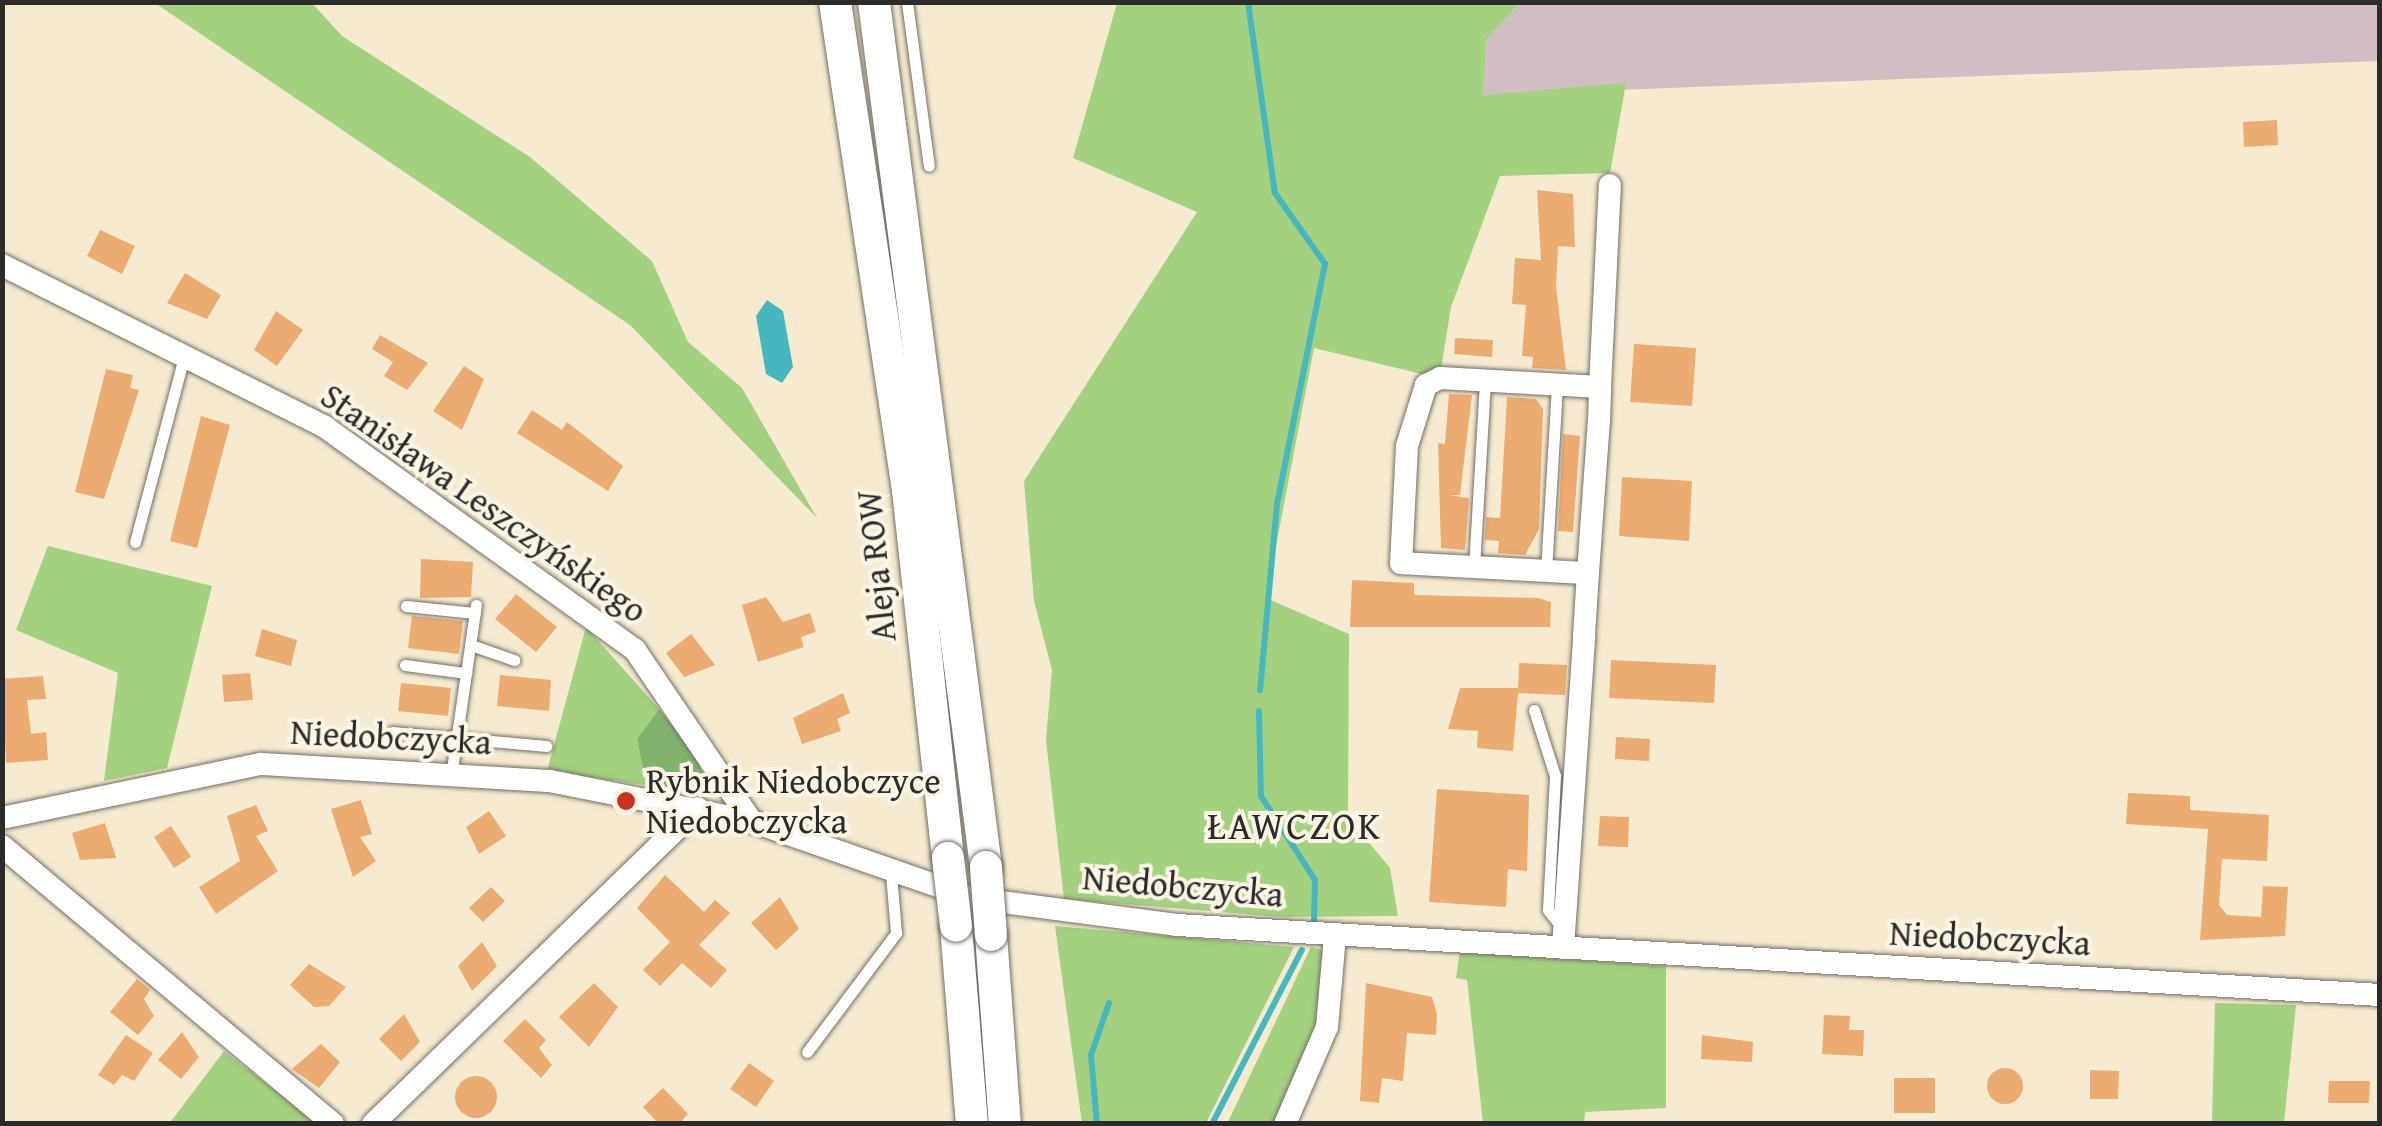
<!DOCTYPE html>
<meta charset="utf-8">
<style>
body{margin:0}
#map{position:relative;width:2382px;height:1126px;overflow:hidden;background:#f6ead1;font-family:"Gentium Book Plus",serif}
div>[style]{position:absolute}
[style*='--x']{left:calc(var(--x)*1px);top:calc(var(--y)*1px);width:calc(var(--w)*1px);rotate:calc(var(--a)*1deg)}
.industrial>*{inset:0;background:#d2bec2}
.green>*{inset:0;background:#a3d17f}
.forest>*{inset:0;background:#82b36e}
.water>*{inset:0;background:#47b7be}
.stream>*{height:6px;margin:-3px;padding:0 3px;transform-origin:3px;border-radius:3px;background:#47b7be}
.building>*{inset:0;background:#ecab71}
.round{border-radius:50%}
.roads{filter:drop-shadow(0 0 2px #726e65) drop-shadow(0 0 2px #726e65)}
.lane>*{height:11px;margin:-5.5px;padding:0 5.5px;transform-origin:5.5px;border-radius:5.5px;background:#fff}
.street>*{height:22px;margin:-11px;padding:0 11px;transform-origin:11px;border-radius:11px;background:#fff}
.primary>*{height:32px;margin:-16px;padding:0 16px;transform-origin:16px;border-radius:16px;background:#fff}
.bridges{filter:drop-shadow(0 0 2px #726e65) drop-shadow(0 0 2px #726e65)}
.primary-bridge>*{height:32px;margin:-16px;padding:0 16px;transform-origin:16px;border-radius:16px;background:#fff}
.dots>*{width:28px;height:28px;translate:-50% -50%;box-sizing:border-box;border:5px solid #fcf5e5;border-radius:50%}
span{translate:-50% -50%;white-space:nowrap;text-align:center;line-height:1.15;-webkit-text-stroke:8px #fcf5e5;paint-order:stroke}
.street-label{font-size:35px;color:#2b2b2b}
.poi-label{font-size:35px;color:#2b2b2b}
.left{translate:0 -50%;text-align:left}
.neighbourhood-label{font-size:38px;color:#2b2b2b;letter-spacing:2.5px}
.frame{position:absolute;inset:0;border:5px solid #2b2b2b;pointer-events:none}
</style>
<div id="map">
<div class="industrial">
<i style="clip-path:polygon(1520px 3px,2379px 3px,2379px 61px,1482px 95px,1486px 40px)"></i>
</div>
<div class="green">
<i style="clip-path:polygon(155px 3px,312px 3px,342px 36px,530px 157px,652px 261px,688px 342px,742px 388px,817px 518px,630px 325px)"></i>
<i style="clip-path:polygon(1117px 3px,1520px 3px,1486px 40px,1483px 95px,1626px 83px,1610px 173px,1500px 176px,1451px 307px,1441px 369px,1426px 375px,1314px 348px,1266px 598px,1349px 634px,1348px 817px,1390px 868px,1398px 916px,1280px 917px,1064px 899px,1046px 740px,1052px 670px,1034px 601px,1024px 481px,1197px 212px,1073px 158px)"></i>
<i style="clip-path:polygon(48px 546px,212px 586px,167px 768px,104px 781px,118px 673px,16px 630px)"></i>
<i style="clip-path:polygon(586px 627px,659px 709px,637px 739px,646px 785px,547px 771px)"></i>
<i style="clip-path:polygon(1055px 926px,1294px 947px,1206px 1123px,1082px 1123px)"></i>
<i style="clip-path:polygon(1311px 947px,1328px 951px,1323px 1019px,1277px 1123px,1227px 1124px)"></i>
<i style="clip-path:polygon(1460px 951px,1666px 966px,1666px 1108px,1585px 1112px,1584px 1123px,1483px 1123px,1467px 980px,1456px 978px)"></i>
<i style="clip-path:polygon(2215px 1003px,2296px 1005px,2284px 1123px,2212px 1122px)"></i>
<i style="clip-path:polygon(224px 1051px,317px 1123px,169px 1124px)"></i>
</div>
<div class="forest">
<i style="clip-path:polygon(659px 709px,688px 745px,713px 792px,646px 785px,637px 739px)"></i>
</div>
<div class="water">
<i style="clip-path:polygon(767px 300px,783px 311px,793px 367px,782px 383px,766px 374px,756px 316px)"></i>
</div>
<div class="stream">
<i style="--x:1248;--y:2;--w:193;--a:82"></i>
<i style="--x:1275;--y:193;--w:87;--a:54.8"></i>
<i style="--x:1325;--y:264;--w:245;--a:101.3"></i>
<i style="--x:1277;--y:504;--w:187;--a:95.2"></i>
<i style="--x:1259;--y:711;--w:85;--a:88.7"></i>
<i style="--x:1261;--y:796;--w:100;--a:57.3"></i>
<i style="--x:1315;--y:880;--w:42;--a:91.4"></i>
<i style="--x:1097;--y:1124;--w:69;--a:-95"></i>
<i style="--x:1091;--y:1055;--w:55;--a:-70.9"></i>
<i style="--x:1212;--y:1124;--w:196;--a:-62.7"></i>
</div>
<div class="building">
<i style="clip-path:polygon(2277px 120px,2278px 145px,2244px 147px,2243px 122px)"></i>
<i style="clip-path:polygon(1537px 190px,1573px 194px,1575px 247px,1558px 246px,1556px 287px,1566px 370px,1532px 368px,1533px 357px,1522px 356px,1526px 305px,1512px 304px,1515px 258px,1541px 260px)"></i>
<i style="clip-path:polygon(100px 230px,135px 246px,122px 274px,87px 256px)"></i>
<i style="clip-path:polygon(185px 273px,221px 295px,207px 319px,167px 303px)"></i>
<i style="clip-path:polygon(276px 311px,303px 330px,277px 366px,254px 350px)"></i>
<i style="clip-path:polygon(380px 335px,428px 363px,407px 390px,384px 376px,393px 362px,372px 349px)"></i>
<i style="clip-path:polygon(1455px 338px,1493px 340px,1492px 357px,1454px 354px)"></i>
<i style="clip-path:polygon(1634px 344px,1696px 348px,1692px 406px,1630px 402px)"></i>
<i style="clip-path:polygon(464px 366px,484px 379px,462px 430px,433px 411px)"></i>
<i style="clip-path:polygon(106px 369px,133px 375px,130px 388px,139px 390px,104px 499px,75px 492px)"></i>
<i style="clip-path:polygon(1449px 394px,1472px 395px,1460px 495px,1449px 495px,1469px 498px,1465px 550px,1441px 548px,1438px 443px,1445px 444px)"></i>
<i style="clip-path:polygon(1507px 397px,1536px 399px,1543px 409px,1539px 529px,1525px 555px,1498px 553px,1499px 541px,1485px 540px,1486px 517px,1500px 518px)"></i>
<i style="clip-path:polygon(532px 410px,562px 430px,567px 422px,623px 466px,608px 491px,517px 433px)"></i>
<i style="clip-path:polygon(201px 416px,230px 425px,197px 548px,170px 541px)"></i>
<i style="clip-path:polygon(1563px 434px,1580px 436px,1573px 532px,1558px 531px)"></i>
<i style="clip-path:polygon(1622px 477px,1692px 481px,1689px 541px,1619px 536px)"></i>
<i style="clip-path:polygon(421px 559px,473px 562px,471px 597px,420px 598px)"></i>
<i style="clip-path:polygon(1352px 580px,1414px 583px,1414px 595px,1538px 598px,1551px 602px,1550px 627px,1350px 627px)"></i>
<i style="clip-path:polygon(516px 594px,557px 627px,536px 652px,495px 619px)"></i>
<i style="clip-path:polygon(766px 597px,783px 622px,810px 613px,816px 632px,801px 637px,804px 647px,758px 662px,742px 605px)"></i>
<i style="clip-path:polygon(412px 616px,463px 621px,459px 654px,408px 648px)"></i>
<i style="clip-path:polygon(262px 629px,297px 640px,291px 666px,255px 656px)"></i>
<i style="clip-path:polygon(691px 634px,715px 665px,684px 677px,666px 653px)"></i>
<i style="clip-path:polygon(1611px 660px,1716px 665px,1714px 703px,1609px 698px)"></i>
<i style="clip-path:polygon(1519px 663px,1567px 665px,1565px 695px,1518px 693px,1513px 751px,1477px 748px,1478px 731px,1448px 729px,1460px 688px,1518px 688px)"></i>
<i style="clip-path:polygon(250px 673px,253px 700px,224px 702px,222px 675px)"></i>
<i style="clip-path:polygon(500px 675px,551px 680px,549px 711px,497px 706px)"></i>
<i style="clip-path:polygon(43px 676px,46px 699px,27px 700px,31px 734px,46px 732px,48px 760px,6px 763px,2px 679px)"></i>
<i style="clip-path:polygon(401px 683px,451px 688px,448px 716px,398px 711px)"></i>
<i style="clip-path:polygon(843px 693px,850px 713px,837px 719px,841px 731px,802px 744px,793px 718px)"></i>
<i style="clip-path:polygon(1616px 737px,1650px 739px,1649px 761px,1615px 759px)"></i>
<i style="clip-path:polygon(1437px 789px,1529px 795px,1527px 871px,1508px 869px,1506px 907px,1429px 902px)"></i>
<i style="clip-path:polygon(2128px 793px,2190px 796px,2190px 810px,2269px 815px,2267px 861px,2222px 859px,2219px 905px,2227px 915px,2261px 917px,2263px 886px,2288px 887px,2285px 936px,2200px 940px,2208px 829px,2126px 824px)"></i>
<i style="clip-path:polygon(361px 800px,372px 834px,360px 837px,376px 861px,353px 877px,331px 809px)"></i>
<i style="clip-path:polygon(256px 805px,268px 831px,256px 836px,278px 871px,216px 914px,199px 887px,240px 861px,227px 816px)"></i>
<i style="clip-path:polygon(489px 811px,506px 836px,479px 854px,466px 827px)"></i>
<i style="clip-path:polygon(1600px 816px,1629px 817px,1628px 847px,1598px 846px)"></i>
<i style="clip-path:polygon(105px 823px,116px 858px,80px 860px,72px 833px)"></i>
<i style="clip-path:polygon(171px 826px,191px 857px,174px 868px,154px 837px)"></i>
<i style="clip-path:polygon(665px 875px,704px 912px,715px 900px,730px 913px,699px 945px,727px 970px,711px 988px,682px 963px,660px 986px,643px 970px,670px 942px,637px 908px)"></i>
<i style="clip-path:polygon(491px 887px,505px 901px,483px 922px,469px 908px)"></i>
<i style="clip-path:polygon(780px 897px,799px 929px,776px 950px,751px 923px)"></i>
<i style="clip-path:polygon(482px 942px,497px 966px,472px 991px,458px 966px)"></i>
<i style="clip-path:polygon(309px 964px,346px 987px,329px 1006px,314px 1007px,290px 985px)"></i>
<i style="clip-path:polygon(137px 979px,150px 990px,144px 999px,154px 1016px,138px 1035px,110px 1012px)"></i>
<i style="clip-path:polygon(594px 983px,618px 1007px,589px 1047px,559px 1017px)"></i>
<i style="clip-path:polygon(1366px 983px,1432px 997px,1437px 1014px,1436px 1035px,1407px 1033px,1403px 1081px,1382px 1078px,1379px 1103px,1360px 1101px)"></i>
<i style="clip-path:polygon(404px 1014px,420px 1042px,401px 1061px,379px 1039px)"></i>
<i style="clip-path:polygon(1824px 1015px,1850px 1016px,1849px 1030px,1864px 1030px,1863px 1056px,1822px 1054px)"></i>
<i style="clip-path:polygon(525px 1019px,546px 1040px,539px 1048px,552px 1065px,541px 1078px,503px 1041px)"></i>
<i style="clip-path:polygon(182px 1032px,199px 1057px,181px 1079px,158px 1060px)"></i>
<i style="clip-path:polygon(126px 1035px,153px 1053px,134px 1081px,122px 1075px,114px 1085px,98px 1075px)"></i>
<i style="clip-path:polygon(1702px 1035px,1753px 1042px,1752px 1062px,1701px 1059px)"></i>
<i style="clip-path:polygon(321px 1044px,340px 1062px,319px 1088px,292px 1069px)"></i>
<i style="clip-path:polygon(749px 1063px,774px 1081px,756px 1107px,730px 1089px)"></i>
<i class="round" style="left:1987px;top:1068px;width:36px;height:36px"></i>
<i style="clip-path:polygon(2090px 1070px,2119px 1071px,2118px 1099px,2090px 1099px)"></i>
<i class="round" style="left:455px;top:1076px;width:42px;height:42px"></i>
<i style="clip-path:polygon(1894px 1078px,1935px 1078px,1935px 1113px,1894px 1113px)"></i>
<i style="clip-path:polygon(2329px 1081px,2370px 1081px,2369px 1103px,2328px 1103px)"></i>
<i style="clip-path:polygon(663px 1088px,688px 1114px,679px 1124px,659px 1124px,643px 1107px)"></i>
</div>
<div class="roads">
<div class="lane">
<i style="--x:907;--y:2;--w:165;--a:82.4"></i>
<i style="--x:135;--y:542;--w:192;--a:-75.2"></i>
<i style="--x:1474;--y:567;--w:187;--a:-86.6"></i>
<i style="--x:1546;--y:571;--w:187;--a:-86.6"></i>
<i style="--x:406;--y:606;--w:69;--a:5.8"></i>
<i style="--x:471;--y:645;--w:46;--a:19.2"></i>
<i style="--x:405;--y:665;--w:62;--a:7.5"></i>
<i style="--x:1534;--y:710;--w:69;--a:72.3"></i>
<i style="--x:1555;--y:776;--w:134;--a:93"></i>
<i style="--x:1548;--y:910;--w:24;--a:52"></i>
<i style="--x:392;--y:732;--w:155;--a:5.2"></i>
<i style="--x:451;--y:776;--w:173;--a:-81.7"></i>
<i style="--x:807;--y:1052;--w:149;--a:-53.2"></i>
<i style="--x:896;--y:933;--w:59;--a:-94.8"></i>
</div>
<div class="street">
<i style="--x:2;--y:265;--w:361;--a:26.6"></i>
<i style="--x:325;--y:427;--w:382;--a:35.7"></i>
<i style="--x:635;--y:650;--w:207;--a:55.8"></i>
<i style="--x:1600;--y:387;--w:202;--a:-87.2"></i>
<i style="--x:2;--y:818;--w:265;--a:-11.8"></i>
<i style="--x:261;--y:764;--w:289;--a:3.4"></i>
<i style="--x:550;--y:781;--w:205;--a:11.3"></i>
<i style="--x:751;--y:821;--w:234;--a:19.2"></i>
<i style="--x:972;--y:898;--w:207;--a:7.5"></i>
<i style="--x:1177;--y:925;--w:1205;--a:3.33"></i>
<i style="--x:2;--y:846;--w:432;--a:40"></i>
<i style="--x:1563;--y:948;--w:313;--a:-86.1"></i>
<i style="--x:1584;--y:636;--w:63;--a:-86.4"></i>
<i style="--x:1588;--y:573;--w:152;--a:-85.9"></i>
<i style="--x:1599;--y:421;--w:34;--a:-88"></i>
<i style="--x:1600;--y:387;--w:160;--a:-176.8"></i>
<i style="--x:1440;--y:378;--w:16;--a:153"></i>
<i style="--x:1426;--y:385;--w:64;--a:107.3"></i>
<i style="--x:1407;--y:446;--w:117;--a:92.9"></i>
<i style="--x:1401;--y:563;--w:187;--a:3.1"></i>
<i style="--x:373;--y:1124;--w:453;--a:-44.2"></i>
<i style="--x:1285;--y:1124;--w:106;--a:-66.6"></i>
<i style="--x:1327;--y:1027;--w:92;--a:-85"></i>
</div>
<div class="primary">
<i style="--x:835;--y:2;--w:493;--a:81.5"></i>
<i style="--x:908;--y:490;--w:370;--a:83.8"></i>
<i style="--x:874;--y:2;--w:872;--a:82.62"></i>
<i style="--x:956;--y:926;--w:199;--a:85.4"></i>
<i style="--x:991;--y:935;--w:190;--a:85.8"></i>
</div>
</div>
<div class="bridges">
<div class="primary-bridge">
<i style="--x:948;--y:858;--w:68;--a:83.3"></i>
<i style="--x:986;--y:867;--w:68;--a:85.8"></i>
</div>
</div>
<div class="dots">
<i style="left:626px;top:801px;background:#c8321e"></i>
</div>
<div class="street-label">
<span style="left:484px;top:503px;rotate:35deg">Stanisława Leszczyńskiego</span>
<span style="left:876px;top:566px;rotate:-96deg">Aleja ROW</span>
<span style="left:391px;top:737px;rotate:3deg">Niedobczycka</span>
<span style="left:1183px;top:886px;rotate:5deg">Niedobczycka</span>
<span style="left:1990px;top:938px;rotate:3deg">Niedobczycka</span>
</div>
<div class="poi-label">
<span class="left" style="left:646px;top:801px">Rybnik Niedobczyce<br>Niedobczycka</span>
</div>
<div class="neighbourhood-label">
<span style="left:1295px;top:826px">ŁAWCZOK</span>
</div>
<div class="frame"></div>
</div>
